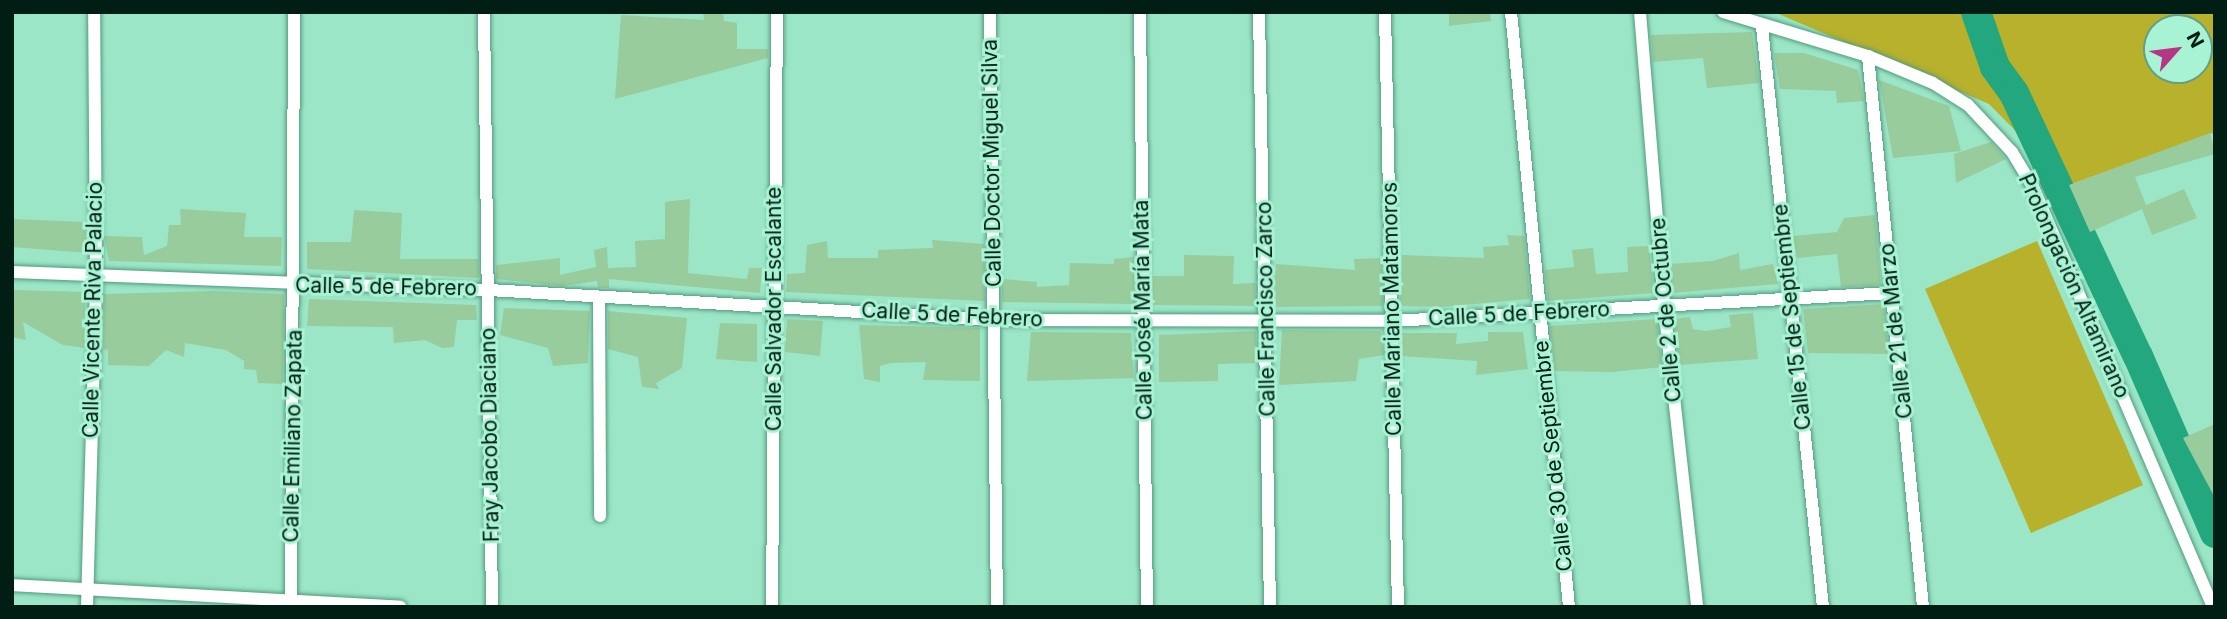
<!DOCTYPE html>
<meta charset="utf-8">
<style>
body{margin:0}
#map{position:relative;width:2227px;height:619px;overflow:hidden;background:#9be6c7;font-family:Inter,sans-serif}
div>[style]{position:absolute}
[style*='--x']{left:calc(var(--x)*1px);top:calc(var(--y)*1px);width:calc(var(--w)*1px);rotate:calc(var(--a)*1deg)}
.green>*{inset:0;background:#b7b12c}
.river>*{height:30px;margin:-15px;padding:0 15px;transform-origin:15px;border-radius:15px;background:#22a77e}
.building>*{inset:0;background:#98cc9c}
.roads{filter:drop-shadow(0 0 2px #529b7f) drop-shadow(0 0 2px #529b7f)}
.street>*{height:12px;margin:-6px;padding:0 6px;transform-origin:6px;border-radius:6px;background:#fff}
span{translate:-50% -50%;white-space:nowrap;text-align:center;line-height:1.15;-webkit-text-stroke:6px #a8f3d4;paint-order:stroke}
.street-label{font-size:21px;color:#001e14}
.frame{position:absolute;inset:0;border:14px solid #001e14;pointer-events:none}
.north{position:absolute;left:2143px;top:14px;width:70px;height:70px;box-sizing:border-box;background:#a8f3d4;border:2px solid #659e87;border-radius:50%;rotate:62deg;font-size:19px;font-weight:700;line-height:28px;text-align:center;color:#001e14}
.north::after{content:'';display:block;margin:auto;width:24px;height:32px;background:#b43684;clip-path:polygon(50% 0,100% 100%,50% 72%,0 100%)}
</style>
<div id="map">
<div class="green">
<i style="clip-path:polygon(evenodd,1774px 12px,2215px 12px,2215px 132px,2069px 185px,1989px 104px,1774px 12px,2157px 28px,2199px 28px,2199px 70px,2157px 70px,2157px 28px)"></i>
<i style="clip-path:polygon(2037px 241px,2143px 485px,2031px 533px,1925px 289px)"></i>
</div>
<div class="river">
<i style="--x:1976;--y:12;--w:58;--a:70.9"></i>
<i style="--x:1995;--y:67;--w:32;--a:54"></i>
<i style="--x:2014;--y:93;--w:291;--a:64.8"></i>
<i style="--x:2138;--y:356;--w:193;--a:66.5"></i>
</div>
<div class="building">
<i style="clip-path:polygon(703px 12px,723px 12px,724px 21px,737px 23px,737px 49px,768px 49px,768px 58px,615px 99px,621px 15px,704px 20px)"></i>
<i style="clip-path:polygon(1449px 12px,1490px 12px,1491px 21px,1449px 26px)"></i>
<i style="clip-path:polygon(1752px 32px,1759px 83px,1707px 88px,1703px 58px,1653px 62px,1651px 35px)"></i>
<i style="clip-path:polygon(1774px 53px,1804px 53px,1858px 70px,1864px 101px,1837px 103px,1836px 91px,1780px 89px)"></i>
<i style="clip-path:polygon(1879px 80px,1949px 106px,1961px 151px,1893px 158px)"></i>
<i style="clip-path:polygon(2210px 133px,2215px 154px,2135px 177px,2146px 205px,2184px 189px,2197px 218px,2152px 235px,2142px 209px,2090px 232px,2069px 185px)"></i>
<i style="clip-path:polygon(1991px 142px,2006px 159px,1956px 183px,1954px 154px)"></i>
<i style="clip-path:polygon(690px 199px,688px 273px,747px 279px,749px 268px,762px 268px,760px 293px,609px 279px,609px 288px,598px 288px,597px 281px,563px 286px,496px 279px,496px 265px,560px 258px,560px 275px,596px 267px,594px 250px,607px 247px,608px 268px,636px 267px,635px 241px,665px 239px,665px 202px)"></i>
<i style="clip-path:polygon(180px 209px,246px 213px,244px 237px,282px 237px,281px 266px,109px 261px,104px 236px,142px 237px,144px 255px,167px 246px,169px 225px,181px 225px)"></i>
<i style="clip-path:polygon(354px 210px,402px 213px,400px 259px,478px 259px,479px 278px,307px 269px,307px 242px,351px 242px)"></i>
<i style="clip-path:polygon(1875px 215px,1881px 285px,1841px 287px,1837px 254px,1797px 258px,1793px 236px,1837px 232px,1844px 218px)"></i>
<i style="clip-path:polygon(12px 219px,87px 222px,87px 253px,12px 247px)"></i>
<i style="clip-path:polygon(1507px 235px,1524px 236px,1530px 299px,1441px 307px,1400px 306px,1402px 255px,1484px 258px,1483px 247px,1509px 245px)"></i>
<i style="clip-path:polygon(932px 240px,984px 244px,985px 301px,786px 292px,787px 274px,805px 273px,807px 245px,827px 241px,828px 258px,878px 258px,878px 250px,933px 248px)"></i>
<i style="clip-path:polygon(1649px 246px,1654px 293px,1548px 301px,1545px 270px,1574px 267px,1572px 250px,1593px 248px,1596px 274px,1628px 272px,1627px 247px)"></i>
<i style="clip-path:polygon(1739px 253px,1740px 270px,1773px 264px,1778px 284px,1672px 293px,1669px 264px,1713px 261px)"></i>
<i style="clip-path:polygon(1184px 255px,1234px 256px,1233px 284px,1255px 283px,1256px 306px,1152px 305px,1152px 276px,1184px 276px)"></i>
<i style="clip-path:polygon(1134px 257px,1135px 304px,1002px 302px,1002px 279px,1037px 282px,1037px 287px,1069px 285px,1070px 263px,1114px 264px,1114px 259px)"></i>
<i style="clip-path:polygon(1382px 258px,1383px 306px,1273px 307px,1276px 264px,1355px 270px,1354px 259px)"></i>
<i style="clip-path:polygon(12px 290px,85px 292px,85px 348px,63px 345px,23px 322px,26px 340px,12px 337px)"></i>
<i style="clip-path:polygon(214px 291px,284px 294px,283px 384px,258px 383px,256px 370px,244px 369px,244px 361px,226px 350px,185px 343px,184px 357px,166px 350px,149px 366px,108px 365px,108px 350px,103px 349px,104px 294px)"></i>
<i style="clip-path:polygon(309px 299px,476px 305px,477px 320px,457px 320px,454px 347px,442px 348px,425px 340px,394px 343px,393px 327px,307px 326px)"></i>
<i style="clip-path:polygon(1884px 304px,1889px 354px,1808px 353px,1803px 309px)"></i>
<i style="clip-path:polygon(504px 308px,590px 311px,588px 363px,553px 366px,548px 348px,500px 335px)"></i>
<i style="clip-path:polygon(608px 311px,687px 318px,682px 368px,656px 383px,659px 389px,642px 387px,638px 357px,608px 349px)"></i>
<i style="clip-path:polygon(1753px 313px,1758px 359px,1679px 365px,1674px 319px,1690px 317px,1693px 329px,1706px 331px,1731px 327px,1729px 315px)"></i>
<i style="clip-path:polygon(787px 319px,823px 321px,820px 356px,785px 352px)"></i>
<i style="clip-path:polygon(1657px 319px,1662px 367px,1612px 372px,1555px 371px,1550px 326px)"></i>
<i style="clip-path:polygon(720px 323px,757px 324px,757px 362px,716px 359px)"></i>
<i style="clip-path:polygon(859px 325px,980px 328px,980px 381px,923px 380px,926px 362px,890px 363px,880px 366px,880px 382px,864px 379px)"></i>
<i style="clip-path:polygon(1282px 330px,1381px 331px,1384px 355px,1359px 359px,1356px 381px,1279px 385px)"></i>
<i style="clip-path:polygon(1256px 331px,1257px 363px,1218px 364px,1218px 381px,1159px 382px,1159px 335px)"></i>
<i style="clip-path:polygon(1031px 332px,1131px 333px,1134px 378px,1027px 381px)"></i>
<i style="clip-path:polygon(1488px 332px,1523px 332px,1528px 369px,1476px 375px,1477px 361px,1401px 356px,1401px 333px,1457px 333px,1456px 344px,1488px 341px)"></i>
<i style="clip-path:polygon(2215px 424px,2215px 498px,2183px 438px)"></i>
</div>
<div class="roads">
<div class="street">
<i style="--x:484;--y:12;--w:595;--a:89.23"></i>
<i style="--x:990;--y:12;--w:595;--a:89.33"></i>
<i style="--x:1140;--y:12;--w:595;--a:89.33"></i>
<i style="--x:1259;--y:12;--w:595;--a:88.94"></i>
<i style="--x:1385;--y:12;--w:595;--a:88.75"></i>
<i style="--x:1511;--y:12;--w:598;--a:84.43"></i>
<i style="--x:1640;--y:12;--w:295;--a:85.3"></i>
<i style="--x:1664;--y:306;--w:303;--a:83.7"></i>
<i style="--x:1723;--y:12;--w:152;--a:16.9"></i>
<i style="--x:1868;--y:56;--w:70;--a:22.6"></i>
<i style="--x:1933;--y:83;--w:41;--a:32.2"></i>
<i style="--x:1968;--y:105;--w:64;--a:46.9"></i>
<i style="--x:2012;--y:152;--w:41;--a:59"></i>
<i style="--x:2033;--y:187;--w:457;--a:66.8"></i>
<i style="--x:1762;--y:27;--w:583;--a:84"></i>
<i style="--x:1868;--y:56;--w:554;--a:84.3"></i>
<i style="--x:12;--y:272;--w:477;--a:2.2"></i>
<i style="--x:489;--y:290;--w:506;--a:3.4"></i>
<i style="--x:994;--y:320;--w:398;--a:0.1"></i>
<i style="--x:1392;--y:321;--w:501;--a:-3.21"></i>
<i style="--x:599;--y:299;--w:217;--a:89.7"></i>
<i style="--x:12;--y:585;--w:389;--a:3.2"></i>
<i style="--x:87;--y:607;--w:329;--a:-88.4"></i>
<i style="--x:96;--y:278;--w:266;--a:-90.4"></i>
<i style="--x:291;--y:607;--w:595;--a:-89.71"></i>
<i style="--x:772;--y:607;--w:595;--a:-89.52"></i>
</div>
</div>
<div class="street-label">
<span style="left:992px;top:163px;rotate:-91deg">Calle Doctor Miguel Silva</span>
<span style="left:2074px;top:286px;rotate:66deg">Prolongación Altamirano</span>
<span style="left:386px;top:287px;rotate:1deg">Calle 5 de Febrero</span>
<span style="left:774px;top:309px;rotate:-90deg">Calle Salvador Escalante</span>
<span style="left:1266px;top:309px;rotate:-91deg">Calle Francisco Zarco</span>
<span style="left:1392px;top:309px;rotate:-91deg">Calle Mariano Matamoros</span>
<span style="left:93px;top:310px;rotate:-89deg">Calle Vicente Riva Palacio</span>
<span style="left:1143px;top:310px;rotate:-91deg">Calle José María Mata</span>
<span style="left:1666px;top:310px;rotate:-95deg">Calle 2 de Octubre</span>
<span style="left:1519px;top:314px;rotate:-3deg">Calle 5 de Febrero</span>
<span style="left:952px;top:315px;rotate:3deg">Calle 5 de Febrero</span>
<span style="left:1792px;top:317px;rotate:-96deg">Calle 15 de Septiembre</span>
<span style="left:1896px;top:331px;rotate:-96deg">Calle 21 de Marzo</span>
<span style="left:490px;top:435px;rotate:-91deg">Fray Jacobo Diaciano</span>
<span style="left:293px;top:436px;rotate:-89deg">Calle Emiliano Zapata</span>
<span style="left:1553px;top:456px;rotate:-96deg">Calle 30 de Septiembre</span>
</div>
<div class="frame"></div>
<div class="north">N</div>
</div>
